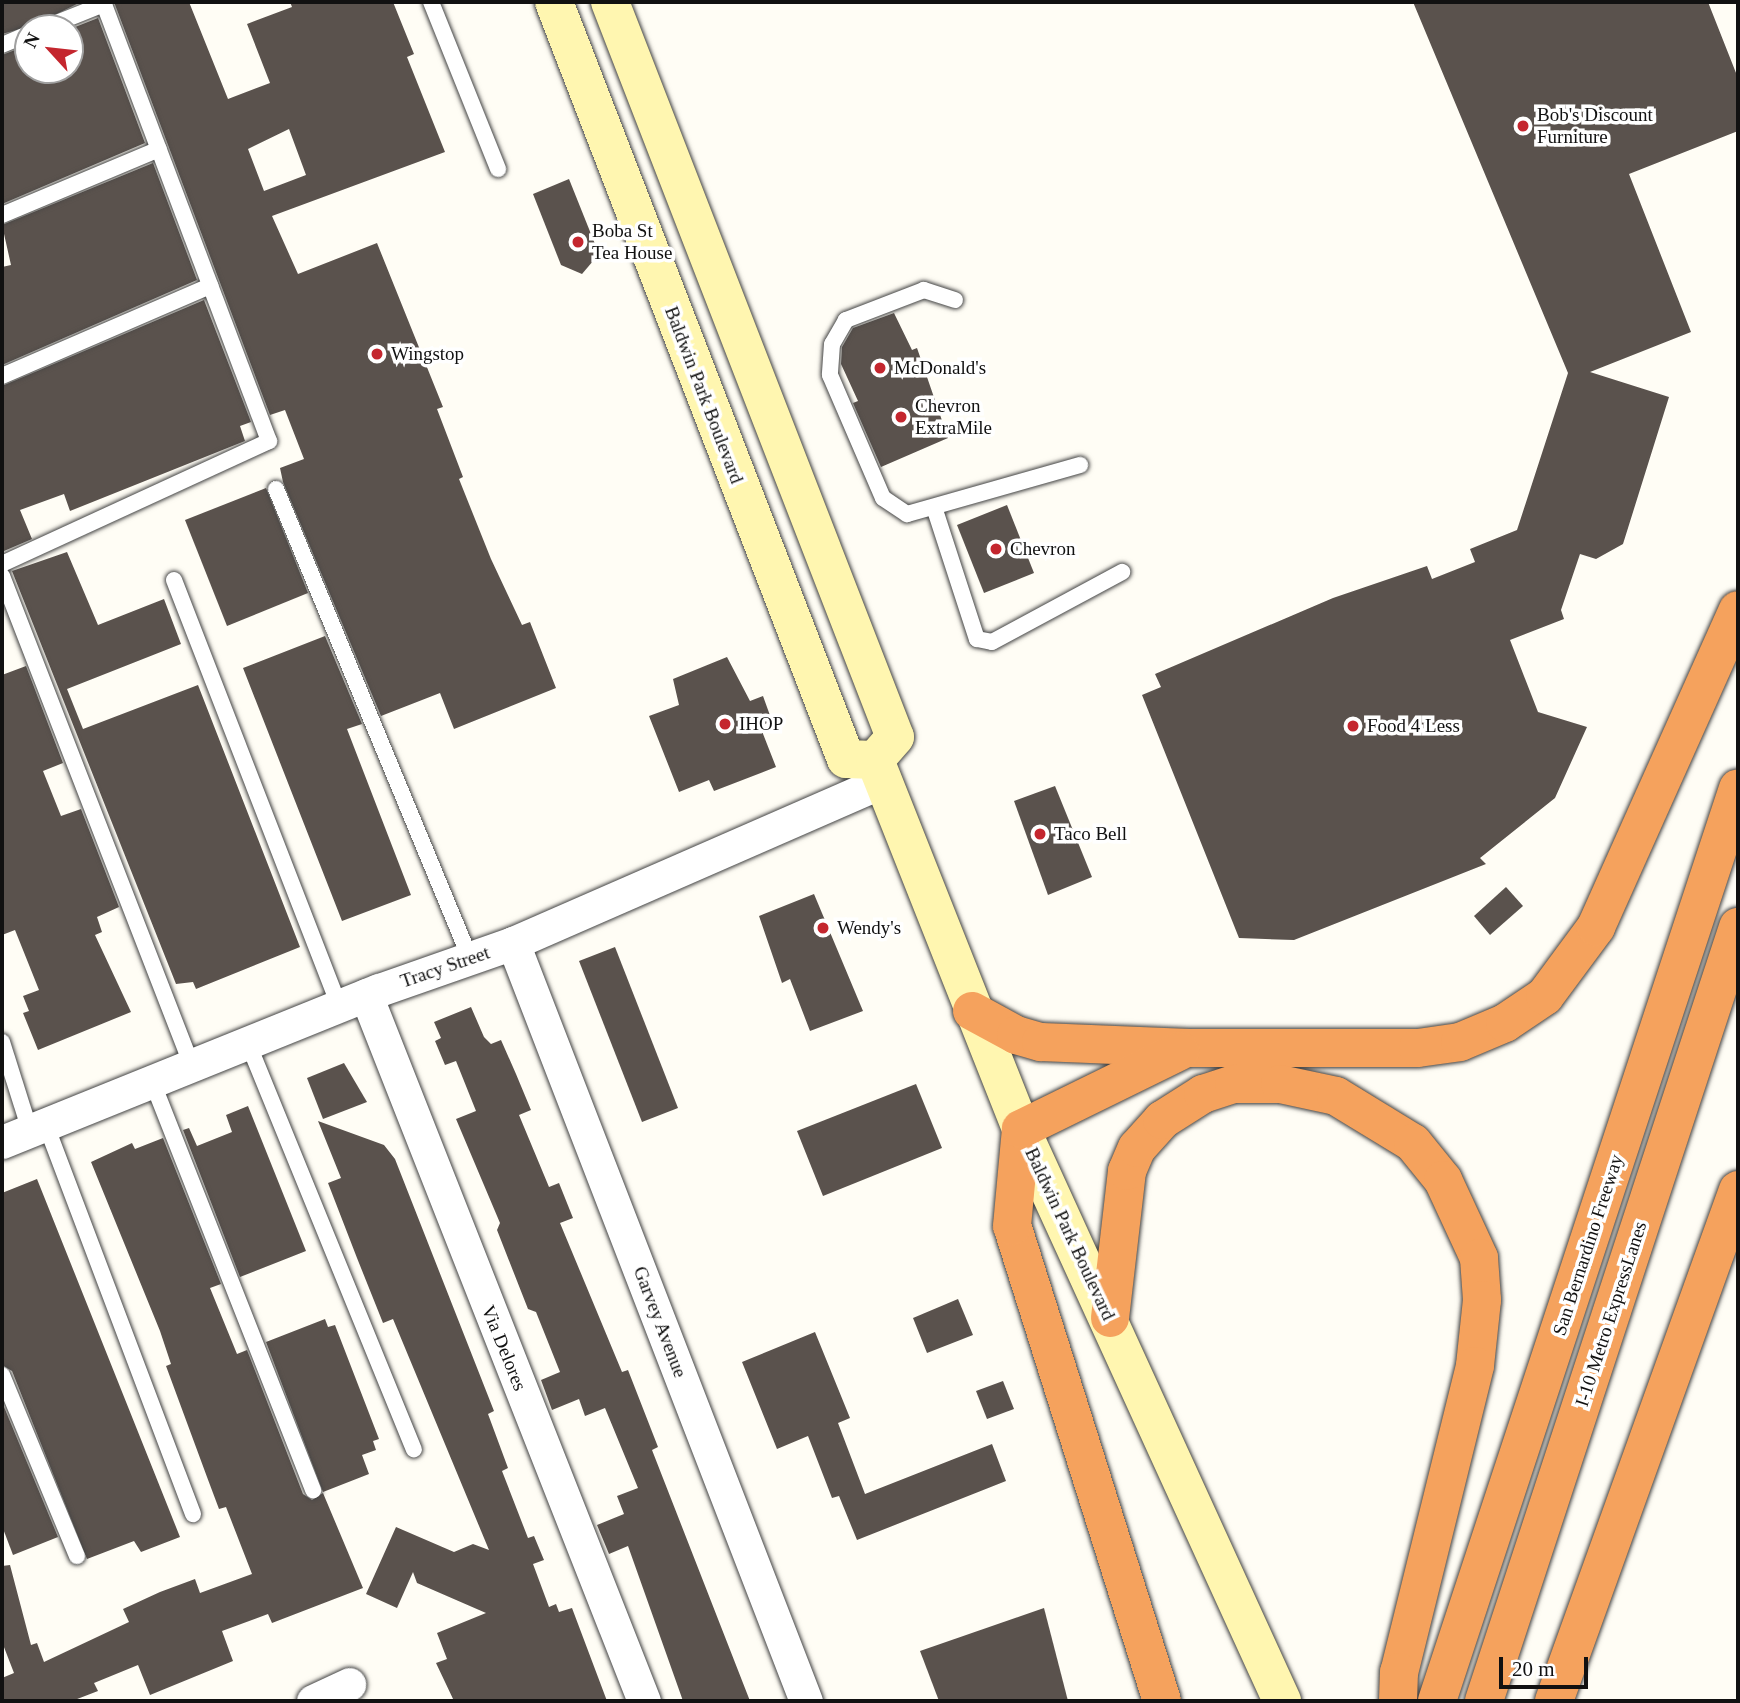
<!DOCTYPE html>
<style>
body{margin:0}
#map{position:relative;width:1740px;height:1703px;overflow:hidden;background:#fffdf5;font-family:"Times New Roman",serif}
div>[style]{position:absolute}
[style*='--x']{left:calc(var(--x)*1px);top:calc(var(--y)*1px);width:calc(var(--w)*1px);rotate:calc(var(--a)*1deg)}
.building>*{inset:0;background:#5a524d}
.roads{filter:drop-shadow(0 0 2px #444) drop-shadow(0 0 2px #444)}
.lane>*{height:16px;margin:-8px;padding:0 8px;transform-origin:8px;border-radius:8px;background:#fff}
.street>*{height:33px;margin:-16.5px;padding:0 16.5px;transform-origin:16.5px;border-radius:16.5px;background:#fff}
.secondary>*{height:38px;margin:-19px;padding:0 19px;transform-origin:19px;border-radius:19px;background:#fff6b0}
.highway>*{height:38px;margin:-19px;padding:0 19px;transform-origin:19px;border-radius:19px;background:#f5a25d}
.dots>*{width:19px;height:19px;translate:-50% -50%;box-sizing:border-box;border:4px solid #fff;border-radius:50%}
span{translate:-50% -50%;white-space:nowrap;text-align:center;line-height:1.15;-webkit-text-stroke:7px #fff;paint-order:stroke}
.poi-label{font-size:19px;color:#111}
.left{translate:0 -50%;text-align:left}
.street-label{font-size:19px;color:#111}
.frame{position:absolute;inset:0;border:4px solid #111;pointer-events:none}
.north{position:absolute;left:14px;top:14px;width:70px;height:70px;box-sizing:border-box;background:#fff;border:2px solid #a0a0a0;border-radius:50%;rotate:297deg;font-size:19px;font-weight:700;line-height:28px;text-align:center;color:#111}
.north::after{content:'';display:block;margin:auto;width:24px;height:32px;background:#c4262e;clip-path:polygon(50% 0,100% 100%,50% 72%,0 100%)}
.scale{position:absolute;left:1499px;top:1657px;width:89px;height:32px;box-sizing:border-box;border:4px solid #111;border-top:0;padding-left:9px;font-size:21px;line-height:24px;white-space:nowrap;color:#111;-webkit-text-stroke:5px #fff;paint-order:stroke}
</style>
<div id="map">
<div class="building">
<i style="clip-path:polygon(2px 2px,81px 2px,34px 25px,2px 34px)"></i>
<i style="clip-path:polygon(evenodd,114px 2px,189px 2px,228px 99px,270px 83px,247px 24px,292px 7px,290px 2px,393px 2px,414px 54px,407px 57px,445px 152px,272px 216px,298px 274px,377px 243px,443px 407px,437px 409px,463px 477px,459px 479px,491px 559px,522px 625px,530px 622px,556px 688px,454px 729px,440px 693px,381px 716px,283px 482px,280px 468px,304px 459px,285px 410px,270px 415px,114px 2px,289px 129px,306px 175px,264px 191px,248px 149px,289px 129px)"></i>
<i style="clip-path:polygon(1413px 2px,1708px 2px,1738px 78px,1738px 131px,1629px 174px,1691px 332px,1590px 372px,1669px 397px,1623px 544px,1596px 559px,1580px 554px,1561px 610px,1564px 619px,1510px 640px,1538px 712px,1587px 727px,1555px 798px,1480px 858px,1486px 864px,1294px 940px,1239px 938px,1142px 695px,1161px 687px,1155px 674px,1333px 598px,1427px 566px,1432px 579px,1475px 562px,1470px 549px,1517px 530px,1568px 373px)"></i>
<i style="clip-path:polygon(98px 18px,145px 143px,2px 204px,2px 55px,28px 45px,28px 70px,70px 70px,70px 29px)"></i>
<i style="clip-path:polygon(153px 163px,197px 280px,2px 365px,2px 267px,11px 265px,2px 225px)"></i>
<i style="clip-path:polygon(569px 179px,599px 254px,582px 274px,561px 265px,533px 194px)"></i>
<i style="clip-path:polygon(204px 300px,251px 422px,240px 426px,245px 441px,70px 511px,64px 494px,20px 510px,32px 539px,4px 551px,2px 386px)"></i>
<i style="clip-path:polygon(894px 313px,912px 350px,917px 348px,948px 438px,881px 467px,853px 403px,858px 401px,841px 364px,842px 347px,853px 328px)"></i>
<i style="clip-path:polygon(266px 488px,308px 593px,227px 626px,185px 520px)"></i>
<i style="clip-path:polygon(1007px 505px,1034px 573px,984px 593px,957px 525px)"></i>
<i style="clip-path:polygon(67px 552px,98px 625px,164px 599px,181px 644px,67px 689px,83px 729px,198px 685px,300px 947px,196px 989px,193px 982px,176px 984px,12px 571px)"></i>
<i style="clip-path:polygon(325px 636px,362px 724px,347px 729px,411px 895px,342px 921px,243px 668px)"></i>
<i style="clip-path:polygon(727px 657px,750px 701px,763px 696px,772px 721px,760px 726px,776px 767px,714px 791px,709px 780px,679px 792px,649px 716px,679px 705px,673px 679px)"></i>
<i style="clip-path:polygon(26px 666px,63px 763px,43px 771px,61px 816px,81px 809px,119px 907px,97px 917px,102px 932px,95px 935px,131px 1012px,38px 1050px,23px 1013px,29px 1011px,23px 996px,39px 990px,15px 930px,2px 935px,2px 675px)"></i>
<i style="clip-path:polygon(1055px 786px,1092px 877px,1048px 895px,1014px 801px)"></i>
<i style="clip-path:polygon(1506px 887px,1523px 906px,1490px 935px,1474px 916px)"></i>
<i style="clip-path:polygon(814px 894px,863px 1011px,810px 1031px,790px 979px,782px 983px,759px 916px)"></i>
<i style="clip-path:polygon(615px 947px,678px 1108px,642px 1122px,579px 961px)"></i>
<i style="clip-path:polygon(471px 1007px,484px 1037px,491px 1044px,501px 1040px,516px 1074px,531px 1110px,519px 1115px,549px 1187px,559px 1183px,573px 1218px,560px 1223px,622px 1372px,628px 1370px,658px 1447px,652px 1450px,750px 1701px,683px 1701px,628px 1546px,609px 1554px,597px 1525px,624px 1514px,617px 1496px,638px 1488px,605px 1408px,585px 1416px,579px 1399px,552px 1410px,541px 1380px,560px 1372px,536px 1312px,528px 1309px,497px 1230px,500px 1223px,456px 1119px,476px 1111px,456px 1061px,445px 1065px,435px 1041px,441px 1038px,434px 1022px)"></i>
<i style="clip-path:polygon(344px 1063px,367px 1102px,323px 1119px,307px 1078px)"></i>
<i style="clip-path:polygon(916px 1084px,942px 1148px,823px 1196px,797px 1131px)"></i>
<i style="clip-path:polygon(248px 1106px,306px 1251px,240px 1277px,183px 1130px,189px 1128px,197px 1146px,232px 1132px,226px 1115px)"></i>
<i style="clip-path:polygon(318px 1121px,384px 1145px,395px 1159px,494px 1411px,488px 1414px,508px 1468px,502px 1471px,528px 1538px,534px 1536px,544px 1560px,533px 1564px,549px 1607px,556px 1604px,559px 1612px,572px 1608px,607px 1701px,454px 1701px,436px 1663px,447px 1659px,437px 1633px,486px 1613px,417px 1583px,413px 1572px,397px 1608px,366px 1594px,396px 1527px,454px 1552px,473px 1544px,489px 1550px,393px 1319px,383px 1323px,357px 1258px,328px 1183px,341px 1178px)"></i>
<i style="clip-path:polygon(163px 1138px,221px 1284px,210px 1288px,237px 1354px,247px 1350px,303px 1494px,312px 1500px,323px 1493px,363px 1588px,272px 1623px,268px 1614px,222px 1631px,233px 1661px,150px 1695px,138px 1665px,94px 1683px,98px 1691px,72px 1701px,2px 1701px,2px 1678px,14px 1673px,2px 1642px,2px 1566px,10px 1565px,31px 1645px,37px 1643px,44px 1662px,129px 1622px,123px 1609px,160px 1592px,195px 1579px,200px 1593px,252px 1574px,226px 1507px,219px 1509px,207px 1477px,166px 1366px,171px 1364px,160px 1331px,91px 1162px,132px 1143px,135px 1149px)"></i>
<i style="clip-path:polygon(37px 1179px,180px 1537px,141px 1552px,134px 1541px,87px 1559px,12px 1371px,2px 1365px,2px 1193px)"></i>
<i style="clip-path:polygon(958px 1299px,973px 1335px,927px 1353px,913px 1318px)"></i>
<i style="clip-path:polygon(325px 1319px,328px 1327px,335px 1325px,379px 1439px,373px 1441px,376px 1450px,362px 1455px,369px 1474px,323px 1492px,266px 1342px)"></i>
<i style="clip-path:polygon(815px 1332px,850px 1418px,838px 1423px,865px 1494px,992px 1444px,1006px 1481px,857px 1540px,839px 1496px,832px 1498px,808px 1436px,777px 1449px,742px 1362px)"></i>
<i style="clip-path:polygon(1003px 1381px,1014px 1409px,987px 1419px,976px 1391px)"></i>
<i style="clip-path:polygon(2px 1402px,58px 1537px,13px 1555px,2px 1526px)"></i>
<i style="clip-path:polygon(1044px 1608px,1068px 1701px,939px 1701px,920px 1651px)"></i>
</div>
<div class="roads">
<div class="lane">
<i style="--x:431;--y:2;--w:180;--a:68.1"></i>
<i style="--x:44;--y:28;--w:65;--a:-21.8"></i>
<i style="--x:2;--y:45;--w:28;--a:-23"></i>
<i style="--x:2;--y:215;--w:170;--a:-22.8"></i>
<i style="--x:955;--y:300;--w:33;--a:-162"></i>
<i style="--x:924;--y:290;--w:84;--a:159"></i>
<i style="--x:846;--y:320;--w:28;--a:120"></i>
<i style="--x:832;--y:344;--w:31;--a:94"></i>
<i style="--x:830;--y:375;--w:134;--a:66.7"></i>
<i style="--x:883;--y:498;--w:29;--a:34"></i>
<i style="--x:907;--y:514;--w:180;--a:-15.8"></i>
<i style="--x:2;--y:376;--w:227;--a:-23.4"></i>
<i style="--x:276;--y:489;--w:508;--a:67.53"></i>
<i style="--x:934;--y:507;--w:139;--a:72"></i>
<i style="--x:977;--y:639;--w:15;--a:11"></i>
<i style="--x:992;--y:642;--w:148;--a:-28.3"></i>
<i style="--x:2;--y:564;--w:294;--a:-24.7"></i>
<i style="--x:269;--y:441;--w:469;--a:-110.7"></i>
<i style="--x:2;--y:576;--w:526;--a:68.81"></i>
<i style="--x:174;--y:580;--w:457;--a:68.8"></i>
<i style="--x:2;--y:1042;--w:93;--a:72.5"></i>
<i style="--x:248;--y:1043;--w:439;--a:67.8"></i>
<i style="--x:152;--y:1081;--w:440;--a:68.5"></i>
<i style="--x:46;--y:1125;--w:416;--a:69.3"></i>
<i style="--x:2;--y:1375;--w:196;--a:67.5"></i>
</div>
<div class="street">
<i style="--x:513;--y:943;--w:813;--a:68.87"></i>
<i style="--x:366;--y:995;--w:759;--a:68.51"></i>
<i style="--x:2;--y:1142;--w:406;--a:-22"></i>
<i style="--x:379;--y:990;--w:142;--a:-19.3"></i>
<i style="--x:513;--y:943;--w:405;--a:-23.6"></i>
<i style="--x:313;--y:1701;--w:40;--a:-25"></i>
</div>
<div class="secondary">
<i style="--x:554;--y:2;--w:811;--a:68.91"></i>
<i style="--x:846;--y:759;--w:29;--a:2"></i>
<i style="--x:610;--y:2;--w:788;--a:68.81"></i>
<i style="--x:895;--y:737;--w:30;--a:131"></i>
<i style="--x:875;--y:760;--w:397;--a:68.4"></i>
<i style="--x:1021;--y:1129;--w:629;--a:65.47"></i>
</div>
<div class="highway">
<i style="--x:972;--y:1011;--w:50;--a:28.6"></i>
<i style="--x:1016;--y:1035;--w:26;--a:16"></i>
<i style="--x:1041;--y:1042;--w:148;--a:2.3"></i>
<i style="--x:1189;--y:1048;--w:229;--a:0"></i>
<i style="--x:1418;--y:1048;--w:42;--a:-8.1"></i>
<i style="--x:1460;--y:1042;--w:49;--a:-22.9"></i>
<i style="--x:1505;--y:1023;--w:48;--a:-34"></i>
<i style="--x:1545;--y:996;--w:86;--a:-53.5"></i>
<i style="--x:1596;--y:927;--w:347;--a:-65.9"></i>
<i style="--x:1110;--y:1318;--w:148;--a:-83.4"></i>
<i style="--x:1127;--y:1171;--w:25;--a:-67"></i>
<i style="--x:1137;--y:1148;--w:38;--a:-48"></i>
<i style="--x:1162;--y:1120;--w:49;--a:-32.4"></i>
<i style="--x:1203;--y:1094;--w:33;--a:-18"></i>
<i style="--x:1234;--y:1084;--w:46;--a:0"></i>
<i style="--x:1280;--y:1084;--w:57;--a:12.1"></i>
<i style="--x:1336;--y:1096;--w:90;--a:31.4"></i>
<i style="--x:1413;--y:1143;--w:48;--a:51"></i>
<i style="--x:1443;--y:1180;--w:86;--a:65.2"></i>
<i style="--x:1479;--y:1258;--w:42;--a:85.9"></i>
<i style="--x:1482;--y:1300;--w:66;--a:96.1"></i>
<i style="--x:1475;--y:1366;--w:315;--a:103.9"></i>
<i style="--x:1399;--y:1672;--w:29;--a:92"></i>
<i style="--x:1162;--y:1701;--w:498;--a:-107.5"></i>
<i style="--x:1012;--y:1226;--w:97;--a:-84.7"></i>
<i style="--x:1021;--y:1129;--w:177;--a:-26.1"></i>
<i style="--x:1437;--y:1701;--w:961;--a:-71.75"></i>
<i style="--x:1484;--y:1701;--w:815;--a:-71.83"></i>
<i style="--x:1554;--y:1701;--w:543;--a:-70.2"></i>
</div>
</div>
<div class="dots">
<i style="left:1523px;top:126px;background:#c4262e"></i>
<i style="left:578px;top:242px;background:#c4262e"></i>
<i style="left:377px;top:354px;background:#c4262e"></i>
<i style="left:880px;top:368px;background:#c4262e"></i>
<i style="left:901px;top:417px;background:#c4262e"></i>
<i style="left:996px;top:549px;background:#c4262e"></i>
<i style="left:725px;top:724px;background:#c4262e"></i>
<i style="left:1353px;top:726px;background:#c4262e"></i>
<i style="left:1040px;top:834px;background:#c4262e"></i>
<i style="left:823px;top:928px;background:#c4262e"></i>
</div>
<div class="poi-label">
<span class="left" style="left:1537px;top:126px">Bob's Discount<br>Furniture</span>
<span class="left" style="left:592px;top:242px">Boba St<br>Tea House</span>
<span class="left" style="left:391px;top:354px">Wingstop</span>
<span class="left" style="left:894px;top:368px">McDonald's</span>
<span class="left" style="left:915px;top:417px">Chevron<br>ExtraMile</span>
<span class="left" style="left:1010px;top:549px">Chevron</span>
<span class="left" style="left:739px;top:724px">IHOP</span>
<span class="left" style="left:1367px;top:726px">Food 4 Less</span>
<span class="left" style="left:1054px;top:834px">Taco Bell</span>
<span class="left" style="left:837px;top:928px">Wendy's</span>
</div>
<div class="street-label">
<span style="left:704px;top:395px;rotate:69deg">Baldwin Park Boulevard</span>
<span style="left:445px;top:967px;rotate:-19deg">Tracy Street</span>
<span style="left:1070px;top:1234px;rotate:65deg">Baldwin Park Boulevard</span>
<span style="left:1588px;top:1245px;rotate:-72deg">San Bernardino Freeway</span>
<span style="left:1611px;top:1314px;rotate:-72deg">I-10 Metro ExpressLanes</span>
<span style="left:660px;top:1322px;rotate:69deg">Garvey Avenue</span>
<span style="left:504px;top:1348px;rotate:68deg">Via Delores</span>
</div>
<div class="frame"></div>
<div class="north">N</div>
<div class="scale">20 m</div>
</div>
